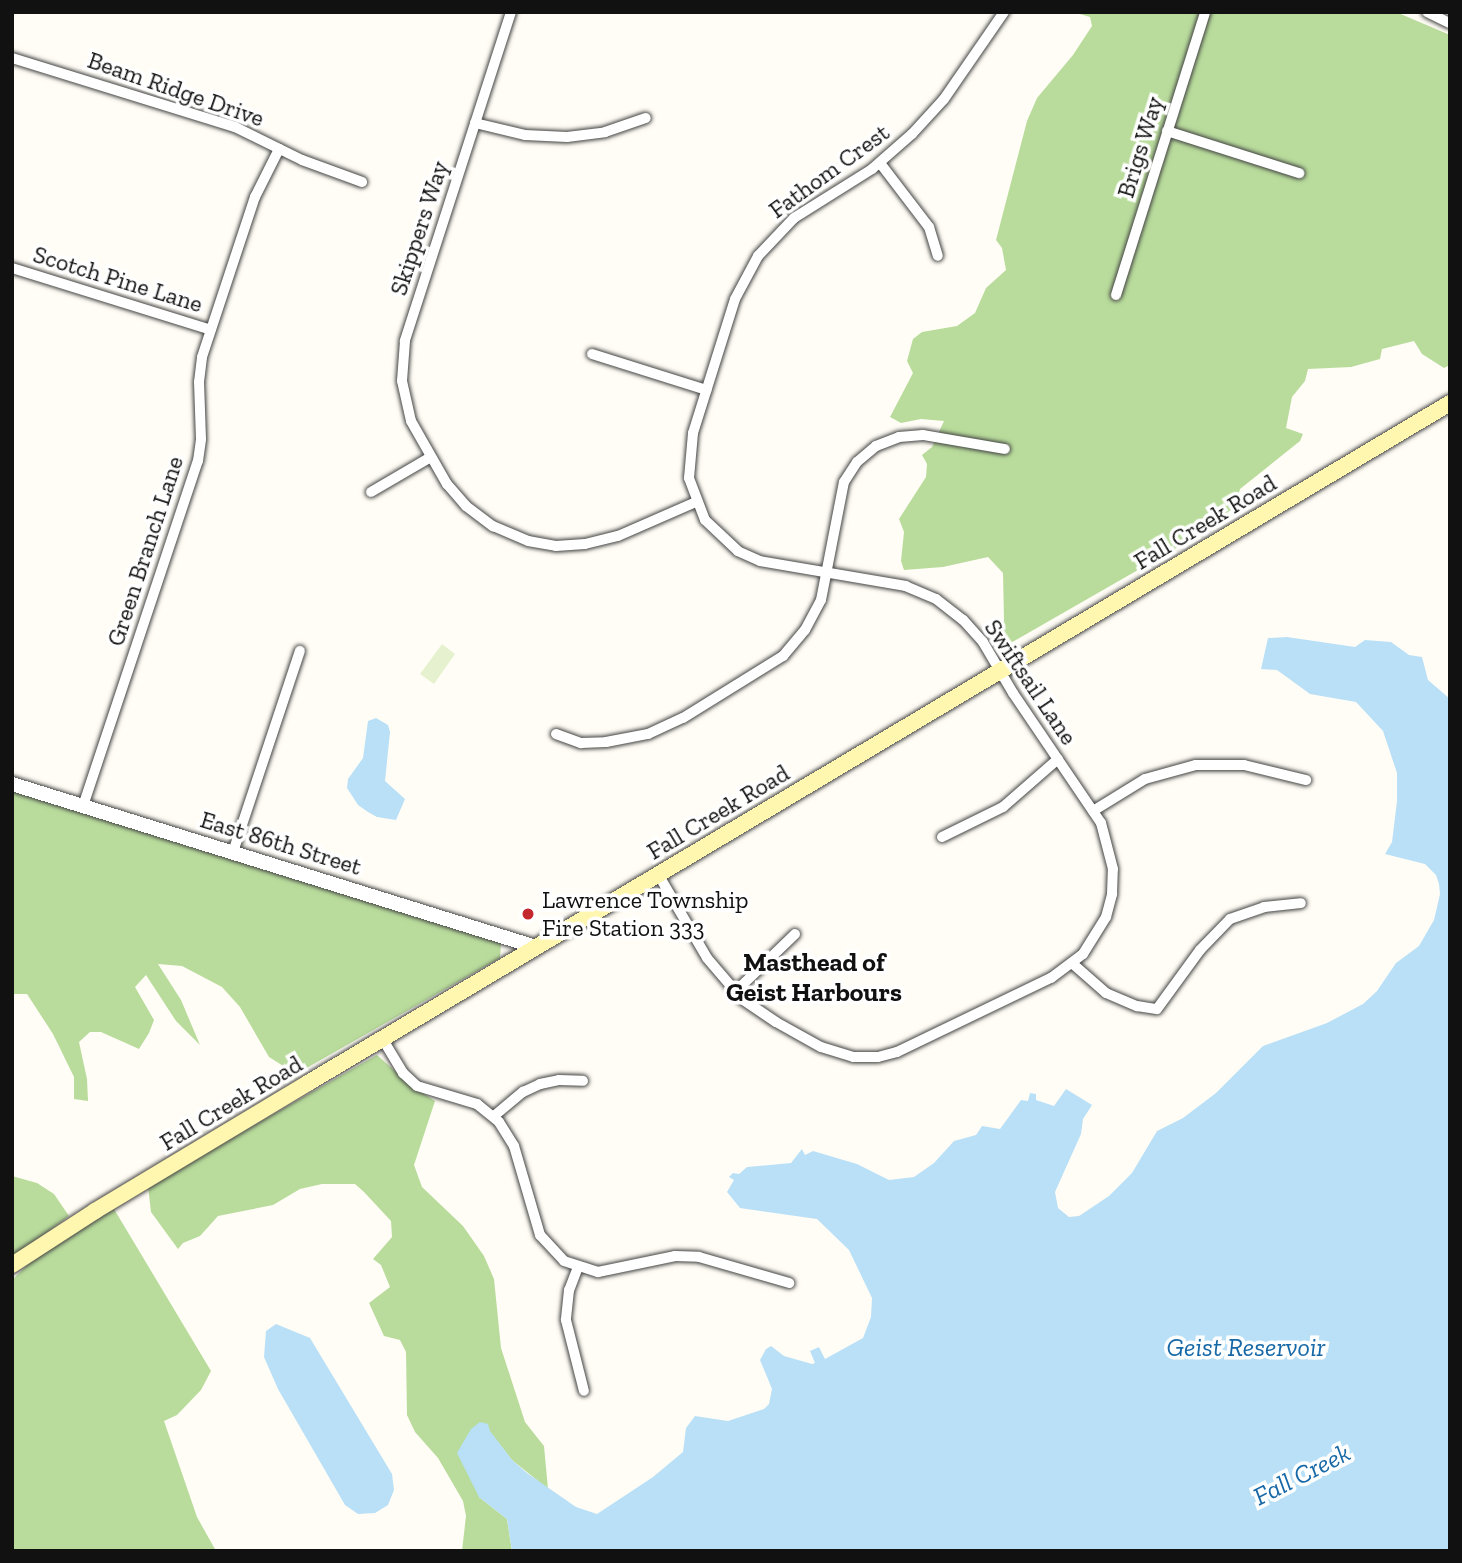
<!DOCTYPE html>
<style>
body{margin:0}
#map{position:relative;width:1462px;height:1563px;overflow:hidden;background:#fffdf5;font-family:"Zilla Slab",serif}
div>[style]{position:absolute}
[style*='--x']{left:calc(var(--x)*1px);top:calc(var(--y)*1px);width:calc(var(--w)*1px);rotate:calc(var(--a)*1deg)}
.forest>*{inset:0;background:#b9dc9c}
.pitch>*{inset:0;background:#e6f2cf}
.water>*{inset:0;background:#b9e0f7}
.roads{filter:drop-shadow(0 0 2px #444) drop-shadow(0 0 2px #444)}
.minor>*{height:10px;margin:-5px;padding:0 5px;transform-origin:5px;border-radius:5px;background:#fff}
.tertiary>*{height:14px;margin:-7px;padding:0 7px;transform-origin:7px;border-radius:7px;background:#fff}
.secondary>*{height:16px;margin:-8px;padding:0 8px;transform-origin:8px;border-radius:8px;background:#fff6b0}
.dots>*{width:19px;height:19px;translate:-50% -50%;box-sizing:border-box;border:4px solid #fff;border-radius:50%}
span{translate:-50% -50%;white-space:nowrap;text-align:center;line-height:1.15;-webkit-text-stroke:7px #fff;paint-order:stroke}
.street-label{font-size:24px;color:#111}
.poi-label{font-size:24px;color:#111}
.left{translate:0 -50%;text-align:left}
.neighbourhood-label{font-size:26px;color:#111;font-weight:700}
.water-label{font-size:26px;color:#1768a6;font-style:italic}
.frame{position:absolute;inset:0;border:14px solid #111;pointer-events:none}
</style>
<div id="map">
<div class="forest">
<i style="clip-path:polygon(1073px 12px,1396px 12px,1450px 35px,1450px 365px,1444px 368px,1422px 354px,1414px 341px,1382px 349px,1380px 359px,1351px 367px,1308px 369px,1305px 381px,1292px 397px,1286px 428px,1303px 434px,1300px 441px,1240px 489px,1232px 516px,1009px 644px,1000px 627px,1004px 620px,1003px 573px,988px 557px,943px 567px,904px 570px,901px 561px,904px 532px,899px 519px,926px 477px,927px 464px,922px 455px,932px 447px,944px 421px,921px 419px,901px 423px,890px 417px,913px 373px,907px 361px,913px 339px,922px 332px,957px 326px,975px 313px,986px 288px,1006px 270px,1002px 248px,996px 240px,1027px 121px,1037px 98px,1073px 55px,1092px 26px,1090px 17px)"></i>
<i style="clip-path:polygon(12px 790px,501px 943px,500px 958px,296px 1074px,269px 1057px,240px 1007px,222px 987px,182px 966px,158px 964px,181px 1000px,200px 1045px,176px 1021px,146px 975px,135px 987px,154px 1020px,149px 1033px,139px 1049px,101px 1032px,90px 1032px,79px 1042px,87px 1079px,88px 1101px,74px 1099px,74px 1077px,53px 1034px,27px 994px,12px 994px)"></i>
<i style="clip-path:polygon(377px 1055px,413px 1087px,435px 1101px,414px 1165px,422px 1187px,463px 1226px,484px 1256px,494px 1279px,501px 1348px,525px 1422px,544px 1446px,548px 1489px,512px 1460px,489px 1431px,479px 1497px,507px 1519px,512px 1551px,462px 1551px,466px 1516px,463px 1501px,438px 1458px,415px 1432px,407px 1415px,406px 1352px,400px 1340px,384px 1336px,369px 1303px,390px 1287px,381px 1265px,373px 1259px,392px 1237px,391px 1221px,364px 1192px,355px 1184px,322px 1184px,300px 1189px,273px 1205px,218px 1216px,200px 1236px,183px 1243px,178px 1249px,151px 1212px,148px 1186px)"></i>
<i style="clip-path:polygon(12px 1176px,37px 1183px,54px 1194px,69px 1216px,12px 1258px)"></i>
<i style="clip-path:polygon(114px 1209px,211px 1371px,201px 1390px,177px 1415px,164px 1421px,197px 1517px,216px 1551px,12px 1551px,12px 1280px,38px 1255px)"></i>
</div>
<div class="pitch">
<i style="clip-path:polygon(442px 644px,455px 654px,434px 684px,420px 674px)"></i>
</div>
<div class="water">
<i style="clip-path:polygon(1287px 637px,1355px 647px,1365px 640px,1391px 642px,1409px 655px,1422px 657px,1428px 680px,1450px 699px,1450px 1551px,512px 1551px,507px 1519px,479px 1497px,457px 1453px,471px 1429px,480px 1422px,488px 1424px,490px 1431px,512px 1460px,527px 1473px,576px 1507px,597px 1514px,653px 1477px,683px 1452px,686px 1428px,695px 1416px,728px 1421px,764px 1409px,769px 1404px,772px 1389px,760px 1360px,766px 1349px,771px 1346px,784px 1356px,812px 1364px,815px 1363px,810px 1351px,819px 1347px,825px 1359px,863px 1338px,871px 1317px,872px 1298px,849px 1250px,817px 1219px,740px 1208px,727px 1192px,734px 1180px,729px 1177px,733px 1173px,739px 1174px,747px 1167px,791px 1163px,802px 1149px,805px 1155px,813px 1151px,857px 1164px,889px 1180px,914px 1177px,934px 1163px,954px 1141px,976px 1135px,982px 1126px,1000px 1129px,1021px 1100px,1028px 1101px,1030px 1093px,1036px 1094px,1036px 1100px,1054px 1106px,1066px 1089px,1092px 1105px,1083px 1119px,1081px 1134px,1055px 1192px,1058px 1208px,1069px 1217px,1079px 1216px,1109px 1196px,1132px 1173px,1157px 1131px,1183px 1118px,1216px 1093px,1263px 1046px,1327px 1023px,1363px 1004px,1377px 991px,1396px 963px,1419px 946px,1434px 920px,1440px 894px,1439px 884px,1436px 875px,1425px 864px,1385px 854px,1392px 842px,1397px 801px,1397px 773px,1383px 731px,1356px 702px,1310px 694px,1277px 670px,1261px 669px,1268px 638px)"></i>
<i style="clip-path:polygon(376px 718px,388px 725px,390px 732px,385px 781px,405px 799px,396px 820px,377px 817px,368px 812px,358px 805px,347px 788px,348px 779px,363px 758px,368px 721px)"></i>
<i style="clip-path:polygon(276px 1324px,310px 1338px,392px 1474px,394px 1490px,388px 1505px,375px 1513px,358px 1514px,345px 1505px,278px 1389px,264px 1357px,266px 1331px)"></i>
</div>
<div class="roads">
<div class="minor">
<i style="--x:511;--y:12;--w:346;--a:107.9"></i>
<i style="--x:405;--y:341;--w:40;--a:94.3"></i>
<i style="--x:402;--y:381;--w:41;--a:77.3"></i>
<i style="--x:411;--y:421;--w:73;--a:60.3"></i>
<i style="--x:447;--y:484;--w:29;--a:49"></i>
<i style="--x:466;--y:506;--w:34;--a:37"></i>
<i style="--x:493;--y:526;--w:38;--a:23"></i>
<i style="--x:528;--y:541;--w:28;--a:10"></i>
<i style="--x:556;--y:546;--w:29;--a:-4"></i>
<i style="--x:585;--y:544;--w:34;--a:-14"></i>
<i style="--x:618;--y:536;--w:85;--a:-23.6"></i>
<i style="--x:1427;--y:12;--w:25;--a:26"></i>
<i style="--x:12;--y:58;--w:233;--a:17.2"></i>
<i style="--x:235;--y:127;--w:75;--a:26.2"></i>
<i style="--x:302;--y:160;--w:64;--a:20.1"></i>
<i style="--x:475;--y:123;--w:51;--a:13.5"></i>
<i style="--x:525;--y:135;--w:42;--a:2.7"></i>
<i style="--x:567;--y:137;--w:38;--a:-7"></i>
<i style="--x:605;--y:132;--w:43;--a:-18.9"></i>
<i style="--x:1167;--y:131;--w:139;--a:17.7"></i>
<i style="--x:880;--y:163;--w:81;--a:52.6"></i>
<i style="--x:929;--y:227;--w:30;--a:73"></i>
<i style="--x:12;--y:268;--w:208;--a:17.3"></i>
<i style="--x:1116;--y:295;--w:297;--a:-72.5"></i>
<i style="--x:592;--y:354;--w:120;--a:17.5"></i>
<i style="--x:371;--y:492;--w:69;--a:-30.3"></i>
<i style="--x:556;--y:734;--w:27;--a:20"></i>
<i style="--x:581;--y:743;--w:25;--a:-2"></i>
<i style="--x:606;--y:742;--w:43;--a:-10.8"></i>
<i style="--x:648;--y:734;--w:38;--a:-25"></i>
<i style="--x:683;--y:718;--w:118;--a:-31.8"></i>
<i style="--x:783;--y:656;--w:34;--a:-50"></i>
<i style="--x:805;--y:630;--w:34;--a:-62"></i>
<i style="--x:821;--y:600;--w:120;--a:-79"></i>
<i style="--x:844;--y:482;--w:24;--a:-57"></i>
<i style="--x:857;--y:462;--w:25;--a:-40"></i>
<i style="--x:876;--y:446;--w:25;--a:-21"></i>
<i style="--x:899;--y:437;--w:24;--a:-5"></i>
<i style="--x:923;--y:435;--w:83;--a:9.7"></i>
<i style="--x:83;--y:806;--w:364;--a:-71.6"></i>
<i style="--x:198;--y:461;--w:22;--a:-82"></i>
<i style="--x:201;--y:439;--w:57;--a:-92"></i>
<i style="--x:199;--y:382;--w:25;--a:-83"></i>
<i style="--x:202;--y:357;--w:169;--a:-71.7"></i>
<i style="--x:255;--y:197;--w:54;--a:-63.4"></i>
<i style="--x:1093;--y:811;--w:61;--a:-31.6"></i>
<i style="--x:1145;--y:779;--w:53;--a:-15.4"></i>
<i style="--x:1196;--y:765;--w:48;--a:0"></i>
<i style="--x:1244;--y:765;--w:64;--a:13.6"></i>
<i style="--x:942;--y:837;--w:68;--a:-26.2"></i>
<i style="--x:1003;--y:807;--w:73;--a:-41.1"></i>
<i style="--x:233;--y:852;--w:212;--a:-71.6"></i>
<i style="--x:658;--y:874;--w:97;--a:59.7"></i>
<i style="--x:707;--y:958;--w:54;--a:49.5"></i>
<i style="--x:742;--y:999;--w:41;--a:34.1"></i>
<i style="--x:776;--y:1022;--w:51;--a:29.1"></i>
<i style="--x:821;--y:1047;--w:34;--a:17"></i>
<i style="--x:853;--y:1057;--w:25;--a:0"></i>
<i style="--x:878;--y:1057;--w:20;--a:-15"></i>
<i style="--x:897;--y:1052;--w:171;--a:-25.7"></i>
<i style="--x:1051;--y:978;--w:40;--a:-37"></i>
<i style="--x:1083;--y:954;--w:44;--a:-58.1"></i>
<i style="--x:1106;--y:917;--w:24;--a:-75"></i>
<i style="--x:1112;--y:894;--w:25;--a:-88"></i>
<i style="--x:1113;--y:869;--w:48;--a:-104.6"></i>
<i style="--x:1101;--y:823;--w:157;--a:-124.1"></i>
<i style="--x:1013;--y:693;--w:59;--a:-120.5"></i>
<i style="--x:983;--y:642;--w:30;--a:-132"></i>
<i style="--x:963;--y:620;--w:34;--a:-142"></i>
<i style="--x:936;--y:599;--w:33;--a:-157"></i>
<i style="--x:906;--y:586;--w:148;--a:-170.3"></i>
<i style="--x:760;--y:561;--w:24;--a:-156"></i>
<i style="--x:738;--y:551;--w:45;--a:-136.8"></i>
<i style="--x:705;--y:520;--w:45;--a:-110.9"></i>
<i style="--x:689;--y:478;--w:45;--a:-84.9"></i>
<i style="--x:693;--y:433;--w:140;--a:-72.6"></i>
<i style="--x:735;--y:299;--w:49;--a:-61.9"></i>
<i style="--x:758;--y:256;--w:52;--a:-46.5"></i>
<i style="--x:794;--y:218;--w:92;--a:-32.1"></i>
<i style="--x:872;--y:169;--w:53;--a:-41.2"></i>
<i style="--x:912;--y:134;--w:47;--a:-47.6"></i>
<i style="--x:944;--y:99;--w:106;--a:-55.4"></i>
<i style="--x:1073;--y:964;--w:44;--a:41.3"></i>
<i style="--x:1106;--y:993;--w:34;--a:23"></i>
<i style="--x:1137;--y:1006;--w:20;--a:9"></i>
<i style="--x:1157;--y:1009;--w:73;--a:-53.9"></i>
<i style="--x:1200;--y:950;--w:43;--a:-45.9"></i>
<i style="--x:1230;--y:919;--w:36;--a:-19"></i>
<i style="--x:1264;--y:907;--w:37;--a:-6"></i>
<i style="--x:736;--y:991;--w:82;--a:-44"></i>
<i style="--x:382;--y:1038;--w:41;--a:59"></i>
<i style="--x:403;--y:1073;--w:19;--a:43"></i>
<i style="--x:417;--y:1086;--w:63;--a:16.7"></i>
<i style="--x:477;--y:1104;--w:28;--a:39"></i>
<i style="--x:499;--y:1122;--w:28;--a:58"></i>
<i style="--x:514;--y:1146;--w:93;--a:73.7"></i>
<i style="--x:540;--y:1235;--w:35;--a:47"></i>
<i style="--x:564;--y:1261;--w:36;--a:18"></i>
<i style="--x:598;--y:1272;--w:79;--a:-11.7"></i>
<i style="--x:675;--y:1256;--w:24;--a:2"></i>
<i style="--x:699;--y:1257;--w:94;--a:16.1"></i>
<i style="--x:494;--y:1116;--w:38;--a:-40"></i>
<i style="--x:523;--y:1092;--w:19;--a:-25"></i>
<i style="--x:540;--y:1084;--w:19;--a:-12"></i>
<i style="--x:559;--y:1080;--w:24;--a:2"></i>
<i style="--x:578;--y:1267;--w:25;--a:111"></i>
<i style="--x:569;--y:1290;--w:30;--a:96"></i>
<i style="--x:566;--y:1320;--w:73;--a:75.8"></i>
</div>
<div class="tertiary">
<i style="--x:12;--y:784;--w:549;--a:17.28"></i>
</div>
<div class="secondary">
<i style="--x:12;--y:1265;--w:99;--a:-33"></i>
<i style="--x:95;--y:1211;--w:249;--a:-31"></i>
<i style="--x:308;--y:1083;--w:1329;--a:-30.77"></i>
</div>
</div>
<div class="dots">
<i style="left:528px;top:914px;background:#c4262e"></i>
</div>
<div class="street-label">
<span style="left:176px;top:89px;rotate:19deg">Beam Ridge Drive</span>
<span style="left:1140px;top:147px;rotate:-73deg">Brigs Way</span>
<span style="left:829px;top:171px;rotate:-36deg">Fathom Crest</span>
<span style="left:419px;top:228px;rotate:-72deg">Skippers Way</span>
<span style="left:118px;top:279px;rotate:17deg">Scotch Pine Lane</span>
<span style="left:1205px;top:522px;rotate:-31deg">Fall Creek Road</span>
<span style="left:145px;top:551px;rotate:-72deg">Green Branch Lane</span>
<span style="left:1031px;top:682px;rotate:56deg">Swiftsail Lane</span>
<span style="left:718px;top:812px;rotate:-31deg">Fall Creek Road</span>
<span style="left:281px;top:843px;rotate:17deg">East 86th Street</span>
<span style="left:231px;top:1103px;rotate:-31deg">Fall Creek Road</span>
</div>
<div class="poi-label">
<span class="left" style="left:542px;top:914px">Lawrence Township<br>Fire Station 333</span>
</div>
<div class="neighbourhood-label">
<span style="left:814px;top:978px">Masthead of<br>Geist Harbours</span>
</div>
<div class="water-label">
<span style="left:1246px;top:1348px">Geist Reservoir</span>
<span style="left:1302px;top:1475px;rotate:-27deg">Fall Creek</span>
</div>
<div class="frame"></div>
</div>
